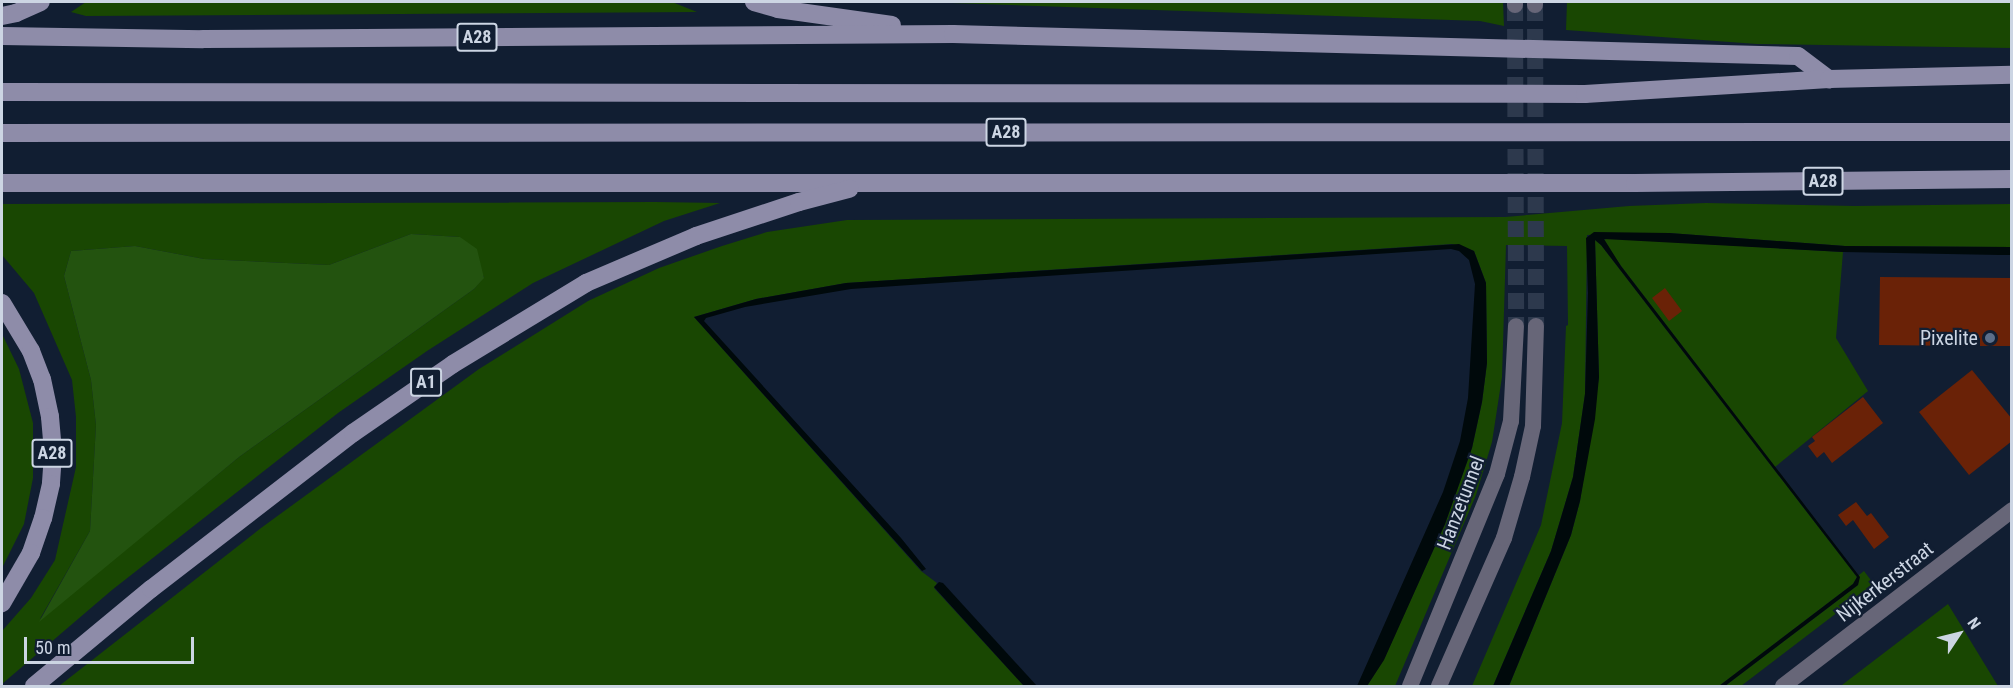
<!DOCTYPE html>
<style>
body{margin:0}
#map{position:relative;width:2013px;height:688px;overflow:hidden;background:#111e32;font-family:"Roboto Condensed",sans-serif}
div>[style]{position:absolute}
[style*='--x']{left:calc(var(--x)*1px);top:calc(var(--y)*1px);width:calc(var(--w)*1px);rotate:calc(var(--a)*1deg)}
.green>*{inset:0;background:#194702}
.forest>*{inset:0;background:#23530f}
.water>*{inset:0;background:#00090b}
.building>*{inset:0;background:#6a2207}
.secondary-tunnel>*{height:16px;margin-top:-8px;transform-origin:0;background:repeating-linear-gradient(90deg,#2d394d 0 16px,transparent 0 24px)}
.secondary>*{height:16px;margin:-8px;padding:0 8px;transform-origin:8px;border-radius:8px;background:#676678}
.motorway>*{height:18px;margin:-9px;padding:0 9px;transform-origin:9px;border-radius:9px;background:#8e8ca9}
.dots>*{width:16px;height:16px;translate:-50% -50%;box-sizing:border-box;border:3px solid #111e32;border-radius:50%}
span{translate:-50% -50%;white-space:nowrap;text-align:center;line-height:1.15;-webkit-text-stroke:4.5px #111e32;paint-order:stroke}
.shield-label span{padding:2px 4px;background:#111e32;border:2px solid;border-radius:4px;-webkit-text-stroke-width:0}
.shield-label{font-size:18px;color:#ccd5e3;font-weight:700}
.poi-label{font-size:20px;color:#ccd5e3}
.right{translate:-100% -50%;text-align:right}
.street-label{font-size:20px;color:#ccd5e3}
.frame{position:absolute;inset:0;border:3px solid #ccd5e3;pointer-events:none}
.north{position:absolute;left:1929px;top:604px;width:60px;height:60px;-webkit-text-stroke:4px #111e32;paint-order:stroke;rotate:55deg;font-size:16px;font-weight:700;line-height:24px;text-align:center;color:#ccd5e3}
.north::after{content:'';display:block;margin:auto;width:21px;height:27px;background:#ccd5e3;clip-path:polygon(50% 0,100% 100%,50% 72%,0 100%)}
.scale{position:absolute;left:24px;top:637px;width:170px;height:27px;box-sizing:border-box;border:3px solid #ccd5e3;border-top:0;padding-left:8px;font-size:18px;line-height:21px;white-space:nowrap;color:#ccd5e3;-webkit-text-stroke:4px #111e32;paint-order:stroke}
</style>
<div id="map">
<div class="green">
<i style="clip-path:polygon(86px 2px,672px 2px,697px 12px,86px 16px,71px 12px)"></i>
<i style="clip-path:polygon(922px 2px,1503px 2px,1504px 26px,1480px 21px)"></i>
<i style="clip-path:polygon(1567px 2px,2011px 2px,2011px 48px,1757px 44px,1566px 30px)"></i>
<i style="clip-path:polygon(evenodd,655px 202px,720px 203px,664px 221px,533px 283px,427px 351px,338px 413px,112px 590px,2px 684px,2px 631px,31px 598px,55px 560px,76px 467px,76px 417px,72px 380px,34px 293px,2px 255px,2px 204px,655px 202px,411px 234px,460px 237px,484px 277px,474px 289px,239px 457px,40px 619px,90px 531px,96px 425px,91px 380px,64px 276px,71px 251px,135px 246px,204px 259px,329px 265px,411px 234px)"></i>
<i style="clip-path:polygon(1706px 203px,1855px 206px,2011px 204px,2011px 247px,1845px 246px,1669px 233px,1587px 235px,1585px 394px,1573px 477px,1551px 551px,1493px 686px,1472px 686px,1541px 525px,1562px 423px,1566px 326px,1568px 325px,1567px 246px,1506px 245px,1502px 377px,1492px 442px,1476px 495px,1395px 686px,1367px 686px,1384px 659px,1445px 524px,1472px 448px,1482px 402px,1487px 363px,1486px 283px,1474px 251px,1452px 244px,846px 283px,756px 299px,694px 317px,921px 571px,937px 583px,934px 588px,1024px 686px,59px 686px,261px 528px,479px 369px,588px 301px,659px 268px,722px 246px,767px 232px,847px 220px,1505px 217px,1629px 206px)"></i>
<i style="clip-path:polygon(1607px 238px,1843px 252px,1836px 338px,1868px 391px,1775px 467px,1621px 266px,1603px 241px)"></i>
<i style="clip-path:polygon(1595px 240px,1601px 245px,1857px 577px,1853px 584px,1719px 686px,1509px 686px,1571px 535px,1580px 501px,1599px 377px)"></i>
<i style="clip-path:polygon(2px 334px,19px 369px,33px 423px,33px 478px,24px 524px,2px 568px)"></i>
<i style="clip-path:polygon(1864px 571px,1873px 583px,1872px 586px,1741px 686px,1725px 686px,1858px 585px,1859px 575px)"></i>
<i style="clip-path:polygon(1948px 604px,1998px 686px,1840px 686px,1842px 685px)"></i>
</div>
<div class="forest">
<i style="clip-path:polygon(411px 234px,460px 237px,477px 249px,484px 278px,474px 289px,239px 457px,39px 622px,90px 531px,96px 425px,91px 380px,64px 276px,71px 251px,135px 246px,204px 259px,329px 265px)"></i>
</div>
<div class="water">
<i style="clip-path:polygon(1594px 232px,1669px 233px,1845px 246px,2011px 247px,2011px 255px,2000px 255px,1843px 252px,1604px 239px,1621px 266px,1860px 577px,1858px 585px,1725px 686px,1719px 686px,1853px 584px,1857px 577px,1601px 245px,1595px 240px,1599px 377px,1595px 419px,1580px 501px,1571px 535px,1509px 686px,1493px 686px,1551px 551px,1573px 477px,1585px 394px,1588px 293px,1586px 238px)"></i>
<i style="clip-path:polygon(1459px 244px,1474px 251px,1486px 283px,1487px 363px,1482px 402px,1472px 448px,1445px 524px,1384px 660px,1367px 686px,1357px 686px,1443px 492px,1460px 441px,1468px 398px,1475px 284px,1469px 260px,1459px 251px,1451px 249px,851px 289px,745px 307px,706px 318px,704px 321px,901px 538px,926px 569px,922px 571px,694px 317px,756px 299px,846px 283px)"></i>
<i style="clip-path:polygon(939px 582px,943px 583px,1037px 686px,1024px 686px,934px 587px)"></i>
</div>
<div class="building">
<i style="clip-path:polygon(1880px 277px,2012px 278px,2012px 346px,1980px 346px,1980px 338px,1965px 337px,1964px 346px,1879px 345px)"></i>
<i style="clip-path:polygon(1665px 288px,1682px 311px,1669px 321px,1652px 298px)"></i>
<i style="clip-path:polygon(1972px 370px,2012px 419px,2012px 441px,1969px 475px,1919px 412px)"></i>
<i style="clip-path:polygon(1863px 397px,1883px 423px,1832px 463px,1824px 452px,1817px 458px,1808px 446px,1815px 441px,1812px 437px)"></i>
<i style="clip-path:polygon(1856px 502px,1867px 516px,1871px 513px,1889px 537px,1874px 549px,1853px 520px,1846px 526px,1838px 515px)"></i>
</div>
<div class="secondary-tunnel">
<i style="--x:1515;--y:5;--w:321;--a:89.8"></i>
<i style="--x:1535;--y:5;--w:321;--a:89.8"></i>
</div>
<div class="secondary">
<i style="--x:1515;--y:2;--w:3;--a:90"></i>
<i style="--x:1535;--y:2;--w:3;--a:90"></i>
<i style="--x:1410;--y:686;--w:229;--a:-67.7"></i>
<i style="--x:1497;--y:474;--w:55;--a:-75.2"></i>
<i style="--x:1511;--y:421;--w:95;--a:-87"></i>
<i style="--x:1439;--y:686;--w:162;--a:-66.3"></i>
<i style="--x:1504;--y:538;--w:64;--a:-73.6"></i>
<i style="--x:1522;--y:477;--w:52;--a:-77.8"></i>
<i style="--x:1533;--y:426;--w:100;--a:-88.3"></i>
<i style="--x:1783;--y:686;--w:289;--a:-37.5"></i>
</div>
<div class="motorway">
<i style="--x:754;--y:2;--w:25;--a:16"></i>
<i style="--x:778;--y:9;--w:115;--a:8"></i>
<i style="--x:2;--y:16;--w:14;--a:-12"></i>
<i style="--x:16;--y:13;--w:27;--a:-24"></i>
<i style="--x:2;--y:36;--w:201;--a:0.9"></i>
<i style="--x:203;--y:39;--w:750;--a:-0.38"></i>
<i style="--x:953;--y:34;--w:845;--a:1.49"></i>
<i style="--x:1798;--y:56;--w:39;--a:37"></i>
<i style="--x:2;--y:92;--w:1583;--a:0.07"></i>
<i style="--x:1585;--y:94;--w:244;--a:-3.5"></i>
<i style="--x:1829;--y:79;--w:183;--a:-1.3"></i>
<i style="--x:2;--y:133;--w:2010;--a:-0.03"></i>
<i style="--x:2;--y:183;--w:1633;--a:0"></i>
<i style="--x:1635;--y:183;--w:377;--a:-0.6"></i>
<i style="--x:2;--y:303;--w:56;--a:58.9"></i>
<i style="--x:31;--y:351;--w:30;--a:69"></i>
<i style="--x:42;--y:379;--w:39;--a:78"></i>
<i style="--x:50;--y:417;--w:37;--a:85"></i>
<i style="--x:53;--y:454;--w:30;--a:94"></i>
<i style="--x:51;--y:484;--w:35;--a:103"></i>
<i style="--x:43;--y:518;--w:37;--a:109"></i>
<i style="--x:31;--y:553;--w:58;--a:120.1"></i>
<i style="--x:34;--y:686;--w:152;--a:-39.7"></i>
<i style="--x:151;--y:589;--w:255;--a:-37.7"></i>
<i style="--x:353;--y:433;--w:121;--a:-34.6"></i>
<i style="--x:453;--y:364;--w:156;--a:-31.3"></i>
<i style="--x:586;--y:283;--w:120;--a:-23.1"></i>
<i style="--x:696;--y:236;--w:108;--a:-18.3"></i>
<i style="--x:799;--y:202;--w:52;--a:-14.6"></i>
</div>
<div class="dots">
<i style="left:1990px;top:338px;background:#5c6f8a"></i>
</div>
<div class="shield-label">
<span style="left:477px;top:37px">A28</span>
<span style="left:1006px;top:132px">A28</span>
<span style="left:1823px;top:181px">A28</span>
<span style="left:426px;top:382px">A1</span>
<span style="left:52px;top:453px">A28</span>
</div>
<div class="poi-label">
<span class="right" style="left:1978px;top:338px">Pixelite</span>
</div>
<div class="street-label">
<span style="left:1461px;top:503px;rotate:-69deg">Hanzetunnel</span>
<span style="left:1885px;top:582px;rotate:-38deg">Nijkerkerstraat</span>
</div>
<div class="frame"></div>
<div class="north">N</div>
<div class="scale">50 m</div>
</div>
